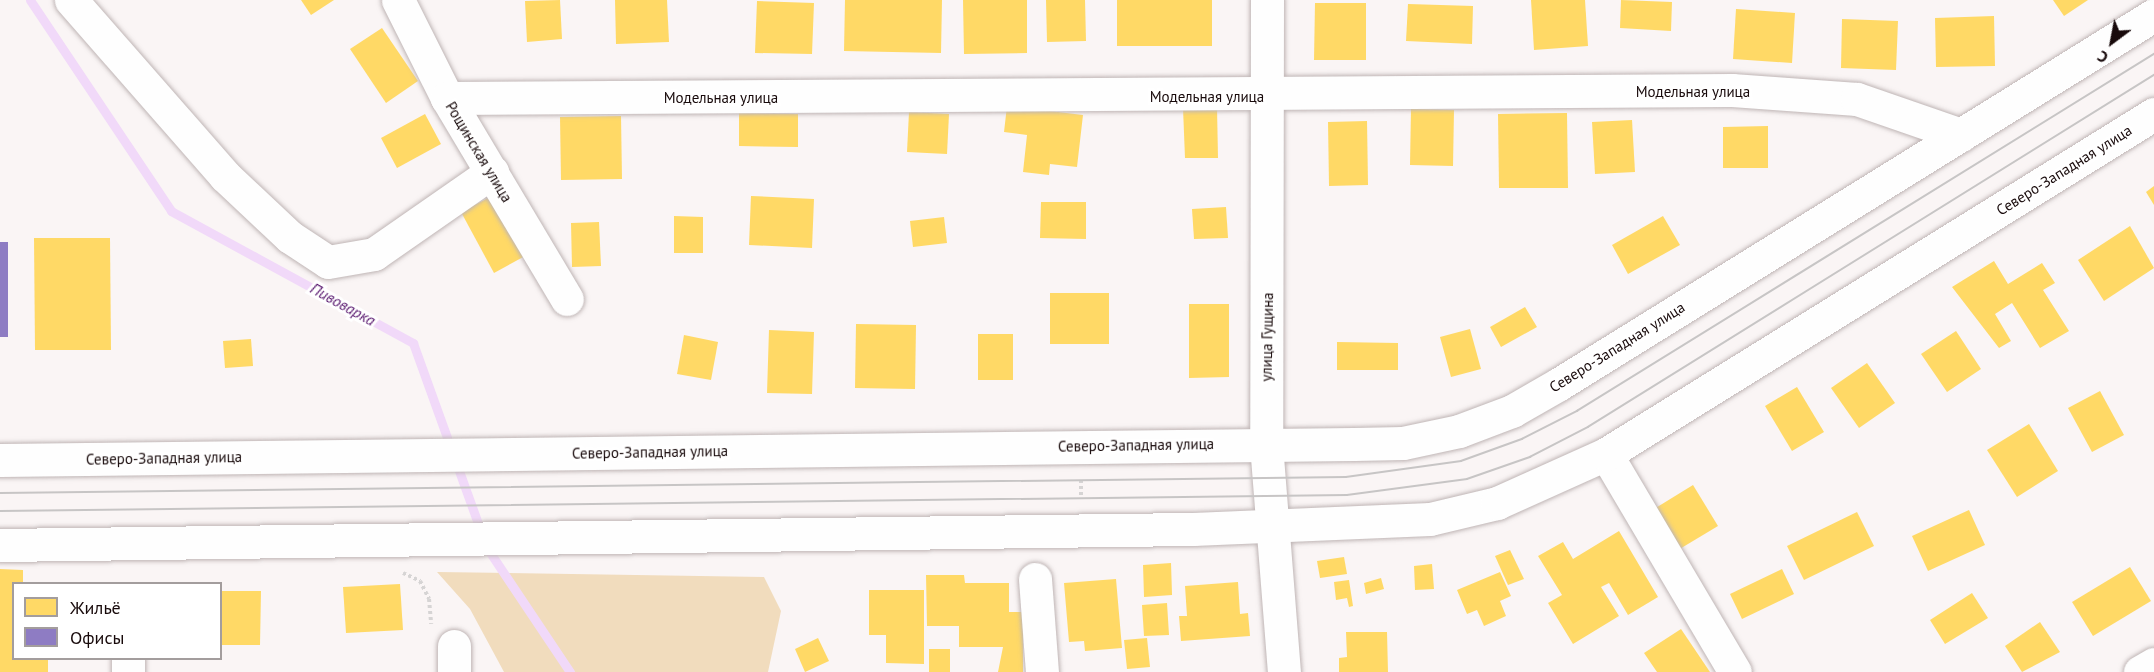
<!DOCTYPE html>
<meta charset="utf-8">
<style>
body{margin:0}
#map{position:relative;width:2154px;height:672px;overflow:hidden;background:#faf5f5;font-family:"PT Sans",sans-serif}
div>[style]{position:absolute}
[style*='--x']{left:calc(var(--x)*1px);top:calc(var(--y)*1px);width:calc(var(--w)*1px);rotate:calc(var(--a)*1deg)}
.green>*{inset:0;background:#f1dcbd}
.homes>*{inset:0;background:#ffd966}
.offices>*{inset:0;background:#8e7cc3}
.stream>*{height:9px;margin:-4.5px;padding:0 4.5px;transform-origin:4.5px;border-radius:4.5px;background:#f1d9f9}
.path>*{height:4px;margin-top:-2px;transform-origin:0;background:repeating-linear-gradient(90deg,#d6d4d4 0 3px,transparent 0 6px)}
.roads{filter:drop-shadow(0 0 2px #bfb5b5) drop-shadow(0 0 2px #bfb5b5)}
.minor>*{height:33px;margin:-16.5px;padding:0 16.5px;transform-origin:16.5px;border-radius:16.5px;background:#fefefe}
.major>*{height:33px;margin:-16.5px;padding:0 16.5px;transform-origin:16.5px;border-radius:16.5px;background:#fefefe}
.tram>*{height:1.5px;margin:-0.75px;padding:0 0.75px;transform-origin:0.75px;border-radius:0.75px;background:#c7c5c5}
span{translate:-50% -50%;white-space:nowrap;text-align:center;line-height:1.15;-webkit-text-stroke:6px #fff;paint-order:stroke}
.street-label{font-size:15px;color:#180a0b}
.water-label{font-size:16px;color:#5b1b71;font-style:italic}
.legend{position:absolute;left:12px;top:582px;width:210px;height:78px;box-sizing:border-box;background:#fff;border:2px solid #a39d9d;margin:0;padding:8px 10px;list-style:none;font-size:18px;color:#180a0b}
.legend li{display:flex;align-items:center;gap:12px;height:30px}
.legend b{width:30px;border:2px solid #a39d9d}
.north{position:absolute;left:2082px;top:12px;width:60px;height:60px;-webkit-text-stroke:4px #fff;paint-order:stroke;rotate:212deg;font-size:16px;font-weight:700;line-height:24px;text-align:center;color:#180a0b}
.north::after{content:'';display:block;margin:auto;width:21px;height:27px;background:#180a0b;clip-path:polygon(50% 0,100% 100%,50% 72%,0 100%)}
</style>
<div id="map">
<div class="green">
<i style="clip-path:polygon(437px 572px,764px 577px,781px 611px,768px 672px,504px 672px,470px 609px)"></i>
</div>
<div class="homes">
<i style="clip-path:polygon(301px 0,334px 0,311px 15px)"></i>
<i style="clip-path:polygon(560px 0,562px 39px,527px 42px,525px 1px)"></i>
<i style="clip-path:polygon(615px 0,667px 0,669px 42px,616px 44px)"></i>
<i style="clip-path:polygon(845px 0,942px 0,941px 53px,844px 51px)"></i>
<i style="clip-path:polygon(963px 0,1027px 0,1027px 53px,964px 54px)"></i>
<i style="clip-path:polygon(1046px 0,1085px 0,1086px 41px,1047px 42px)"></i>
<i style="clip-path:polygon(1117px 0,1212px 0,1212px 46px,1117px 46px)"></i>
<i style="clip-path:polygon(1531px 0,1585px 0,1588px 46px,1534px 50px)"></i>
<i style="clip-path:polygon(1621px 0,1672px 2px,1671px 31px,1620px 28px)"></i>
<i style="clip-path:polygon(2053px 0,2088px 0,2064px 16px)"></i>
<i style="clip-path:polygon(757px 1px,814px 3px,812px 54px,755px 53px)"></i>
<i style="clip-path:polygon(1315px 3px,1366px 3px,1366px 60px,1314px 60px)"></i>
<i style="clip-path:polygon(1408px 4px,1473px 6px,1472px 44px,1406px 41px)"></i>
<i style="clip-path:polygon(1736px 9px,1795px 13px,1792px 63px,1733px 59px)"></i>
<i style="clip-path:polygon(1994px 16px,1995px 66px,1936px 67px,1935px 18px)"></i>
<i style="clip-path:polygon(1842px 19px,1898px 21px,1896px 70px,1841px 68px)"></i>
<i style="clip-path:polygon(382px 28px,418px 81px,386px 103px,350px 49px)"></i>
<i style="clip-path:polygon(1007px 106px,1083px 115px,1077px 167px,1050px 164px,1049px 175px,1023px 172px,1027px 135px,1004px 132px)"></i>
<i style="clip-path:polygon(1217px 107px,1218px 158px,1185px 158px,1183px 108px)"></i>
<i style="clip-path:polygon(1411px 109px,1454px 110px,1453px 166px,1410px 165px)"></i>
<i style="clip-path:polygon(909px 112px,949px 114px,947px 154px,907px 152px)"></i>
<i style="clip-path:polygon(739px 113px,798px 114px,798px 147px,739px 146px)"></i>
<i style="clip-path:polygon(1567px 113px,1568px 188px,1499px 188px,1498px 114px)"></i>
<i style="clip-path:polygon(425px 114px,441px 144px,397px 168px,381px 138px)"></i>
<i style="clip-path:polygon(621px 116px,622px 179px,561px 180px,560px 117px)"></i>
<i style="clip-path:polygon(1632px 120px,1635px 172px,1595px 174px,1592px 122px)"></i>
<i style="clip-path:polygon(1367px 121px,1368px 185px,1329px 186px,1328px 122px)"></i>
<i style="clip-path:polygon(1768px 126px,1768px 168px,1723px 168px,1723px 127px)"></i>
<i style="clip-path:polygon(2154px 186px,2154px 205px,2146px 192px)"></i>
<i style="clip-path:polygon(492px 196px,525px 256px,494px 273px,461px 212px)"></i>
<i style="clip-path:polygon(751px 196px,814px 199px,812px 248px,749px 245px)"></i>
<i style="clip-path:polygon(1041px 202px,1086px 202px,1086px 239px,1040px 238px)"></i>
<i style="clip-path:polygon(1226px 207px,1228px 238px,1194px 239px,1192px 209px)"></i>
<i style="clip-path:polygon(674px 216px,703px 217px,703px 253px,674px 253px)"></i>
<i style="clip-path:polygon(1663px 216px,1680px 245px,1628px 274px,1612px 245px)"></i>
<i style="clip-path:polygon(944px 217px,947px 243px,913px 247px,910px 221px)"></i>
<i style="clip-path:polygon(599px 222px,601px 266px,572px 267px,571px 223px)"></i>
<i style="clip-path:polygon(2130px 226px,2154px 268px,2104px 301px,2078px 260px)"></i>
<i style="clip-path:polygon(34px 238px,110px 238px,111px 350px,35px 350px)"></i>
<i style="clip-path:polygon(1994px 261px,2008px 284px,2042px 263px,2055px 283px,2043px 290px,2069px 331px,2040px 348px,2012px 303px,1995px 314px,2011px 341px,1999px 348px,1952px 287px)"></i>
<i style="clip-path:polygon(1050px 293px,1109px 293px,1109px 344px,1050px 344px)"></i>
<i style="clip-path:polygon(1189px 304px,1229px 304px,1229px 377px,1189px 378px)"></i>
<i style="clip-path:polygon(1525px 307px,1537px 327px,1501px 347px,1490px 327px)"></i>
<i style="clip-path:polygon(856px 324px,916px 325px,915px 389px,855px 388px)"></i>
<i style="clip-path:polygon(1470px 329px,1481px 369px,1451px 377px,1440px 337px)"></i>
<i style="clip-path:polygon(769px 330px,814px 332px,812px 394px,767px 393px)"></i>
<i style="clip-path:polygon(1956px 331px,1981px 369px,1947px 392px,1921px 354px)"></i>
<i style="clip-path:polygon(978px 334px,1013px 334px,1013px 380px,978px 380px)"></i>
<i style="clip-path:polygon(684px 335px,718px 342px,711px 380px,677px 374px)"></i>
<i style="clip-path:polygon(251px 339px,253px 366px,225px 368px,223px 341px)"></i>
<i style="clip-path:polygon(1337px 342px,1398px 343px,1398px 370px,1337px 370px)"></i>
<i style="clip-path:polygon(1867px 363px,1895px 403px,1859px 428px,1831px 388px)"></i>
<i style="clip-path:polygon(1797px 387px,1824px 432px,1792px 451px,1765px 406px)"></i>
<i style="clip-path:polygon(2100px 391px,2124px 435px,2092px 452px,2068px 408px)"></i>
<i style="clip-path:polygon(2029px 424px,2058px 471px,2017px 497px,1987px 450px)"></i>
<i style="clip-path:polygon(1693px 485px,1718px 526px,1678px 550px,1654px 509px)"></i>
<i style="clip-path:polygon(1969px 510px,1985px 545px,1928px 571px,1912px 536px)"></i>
<i style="clip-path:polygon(1857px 512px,1874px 546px,1804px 580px,1787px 546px)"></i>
<i style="clip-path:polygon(1619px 531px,1658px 597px,1628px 615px,1609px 583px,1601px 587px,1619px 616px,1573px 644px,1548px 603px,1562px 595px,1538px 556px,1563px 542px,1573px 559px)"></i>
<i style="clip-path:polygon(1510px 550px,1524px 579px,1508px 585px,1495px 556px)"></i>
<i style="clip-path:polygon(1344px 557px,1347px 574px,1320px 578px,1317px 561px)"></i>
<i style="clip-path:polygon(1171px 563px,1172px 595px,1144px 597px,1143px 565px)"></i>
<i style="clip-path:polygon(1432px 564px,1434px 589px,1415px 590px,1414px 566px)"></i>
<i style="clip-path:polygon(2130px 567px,2151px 601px,2093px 636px,2072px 602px)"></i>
<i style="clip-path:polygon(0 569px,23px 570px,23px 584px,14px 584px,14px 658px,48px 658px,48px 672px,0 672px)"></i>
<i style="clip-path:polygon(1782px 569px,1794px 594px,1742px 619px,1730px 594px)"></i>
<i style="clip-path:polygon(1500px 572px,1511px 596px,1500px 601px,1506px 616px,1484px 626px,1477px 610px,1467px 614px,1457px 590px)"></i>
<i style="clip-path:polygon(926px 575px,964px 575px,965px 583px,1009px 583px,1009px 612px,1023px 612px,1023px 672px,998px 672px,1003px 647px,959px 647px,959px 626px,927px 626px)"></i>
<i style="clip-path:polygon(1381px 578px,1384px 589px,1366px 594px,1364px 583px)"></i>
<i style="clip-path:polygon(1116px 579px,1122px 648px,1085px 651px,1084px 641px,1069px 642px,1064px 583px)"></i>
<i style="clip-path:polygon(1349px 580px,1353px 606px,1349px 607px,1347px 598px,1336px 600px,1334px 582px)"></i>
<i style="clip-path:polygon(1238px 582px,1240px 614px,1248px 613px,1250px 636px,1181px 641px,1179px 616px,1187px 616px,1185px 586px)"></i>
<i style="clip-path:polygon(400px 584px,403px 630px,346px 633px,343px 587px)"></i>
<i style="clip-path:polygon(869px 590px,924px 590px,924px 664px,886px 663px,886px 635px,869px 635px)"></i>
<i style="clip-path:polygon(220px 591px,261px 591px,260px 645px,220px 645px)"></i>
<i style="clip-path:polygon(1972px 593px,1988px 618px,1945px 644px,1930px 620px)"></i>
<i style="clip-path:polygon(1167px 603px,1169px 635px,1144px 636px,1142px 605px)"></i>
<i style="clip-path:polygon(2040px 622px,2060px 652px,2022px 672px,2005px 646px)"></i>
<i style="clip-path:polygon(1681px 629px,1710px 672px,1657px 672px,1644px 653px)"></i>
<i style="clip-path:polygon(1346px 632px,1387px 632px,1388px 672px,1339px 672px,1339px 658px,1347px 657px)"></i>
<i style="clip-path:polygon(818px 638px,829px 661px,805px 672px,795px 649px)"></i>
<i style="clip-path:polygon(1147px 638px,1150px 667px,1127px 669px,1124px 640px)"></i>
<i style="clip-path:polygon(929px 649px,950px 649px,950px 672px,929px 672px)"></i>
</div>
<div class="offices">
<i style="clip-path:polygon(0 242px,8px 242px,8px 337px,0 337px)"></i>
</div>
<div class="stream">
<i style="--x:30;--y:0;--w:254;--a:56.2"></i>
<i style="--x:171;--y:211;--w:276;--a:28.6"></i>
<i style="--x:413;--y:343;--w:201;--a:70.2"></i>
<i style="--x:485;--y:545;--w:153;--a:56.2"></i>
</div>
<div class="path">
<i style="--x:1081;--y:480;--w:19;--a:90"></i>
<i style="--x:403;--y:573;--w:19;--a:25"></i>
<i style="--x:420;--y:581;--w:20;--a:63"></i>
<i style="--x:429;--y:599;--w:25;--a:85"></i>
</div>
<div class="roads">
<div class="minor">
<i style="--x:71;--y:0;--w:234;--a:48.8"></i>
<i style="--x:225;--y:176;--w:89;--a:43.2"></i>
<i style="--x:290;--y:237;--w:45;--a:33.3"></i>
<i style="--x:328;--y:262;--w:47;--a:-9.9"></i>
<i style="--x:374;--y:254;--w:144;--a:-34.8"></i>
<i style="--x:398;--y:0;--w:110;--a:63.4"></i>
<i style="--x:447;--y:98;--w:234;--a:59.2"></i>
<i style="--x:1267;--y:0;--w:444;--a:90.1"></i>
<i style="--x:1266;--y:444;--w:229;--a:85.5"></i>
<i style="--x:447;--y:98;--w:1285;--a:-0.36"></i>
<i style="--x:1732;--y:90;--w:125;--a:4.1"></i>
<i style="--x:1857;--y:99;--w:110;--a:19.1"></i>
<i style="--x:1606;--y:454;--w:253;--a:59.4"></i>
<i style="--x:1035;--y:579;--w:93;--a:85.7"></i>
<i style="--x:454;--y:646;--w:26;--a:90"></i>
<i style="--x:128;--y:658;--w:14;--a:90"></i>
<i style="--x:2140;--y:672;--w:16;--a:-30"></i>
</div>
<div class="major">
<i style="--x:0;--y:460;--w:1354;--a:-0.68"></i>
<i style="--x:1354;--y:444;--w:49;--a:-1.2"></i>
<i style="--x:1403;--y:443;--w:57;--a:-12.1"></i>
<i style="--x:1459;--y:431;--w:57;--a:-20.7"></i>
<i style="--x:1512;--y:411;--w:54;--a:-29.9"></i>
<i style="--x:1559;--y:384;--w:700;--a:-31.81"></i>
<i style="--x:0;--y:545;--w:1193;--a:-0.77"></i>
<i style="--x:1193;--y:529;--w:237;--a:-2.4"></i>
<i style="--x:1430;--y:519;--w:69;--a:-13.4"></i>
<i style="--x:1497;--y:503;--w:120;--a:-24.2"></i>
<i style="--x:1606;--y:454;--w:645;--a:-31.82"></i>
</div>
</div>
<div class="tram">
<i style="--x:0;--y:493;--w:1346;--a:-0.68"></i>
<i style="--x:1346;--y:477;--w:116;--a:-7.9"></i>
<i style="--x:1461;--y:461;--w:65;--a:-19.8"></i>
<i style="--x:1522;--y:439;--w:62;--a:-27"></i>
<i style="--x:1577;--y:411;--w:679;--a:-31.75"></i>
<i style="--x:0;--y:511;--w:1347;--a:-0.68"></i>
<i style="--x:1347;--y:495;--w:121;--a:-7.6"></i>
<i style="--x:1467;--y:479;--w:67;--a:-19.2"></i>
<i style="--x:1530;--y:457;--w:65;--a:-27.3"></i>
<i style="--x:1588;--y:427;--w:667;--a:-31.88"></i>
</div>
<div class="street-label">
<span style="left:1693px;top:92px">Модельная улица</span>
<span style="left:1207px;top:97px">Модельная улица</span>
<span style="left:721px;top:98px">Модельная улица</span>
<span style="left:479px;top:152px;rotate:59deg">Рощинская улица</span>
<span style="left:2064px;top:170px;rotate:-32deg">Северо-Западная улица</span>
<span style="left:1267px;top:337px;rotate:-89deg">улица Гущина</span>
<span style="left:1617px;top:347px;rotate:-32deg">Северо-Западная улица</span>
<span style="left:1136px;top:445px;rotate:-1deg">Северо-Западная улица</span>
<span style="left:650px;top:452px;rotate:-1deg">Северо-Западная улица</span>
<span style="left:164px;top:458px;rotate:-1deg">Северо-Западная улица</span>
</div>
<div class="water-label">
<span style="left:343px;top:304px;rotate:29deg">Пивоварка</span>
</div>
<ul class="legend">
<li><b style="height:16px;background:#ffd966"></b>Жильё</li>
<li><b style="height:16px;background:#8e7cc3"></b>Офисы</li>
</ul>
<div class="north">С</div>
</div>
